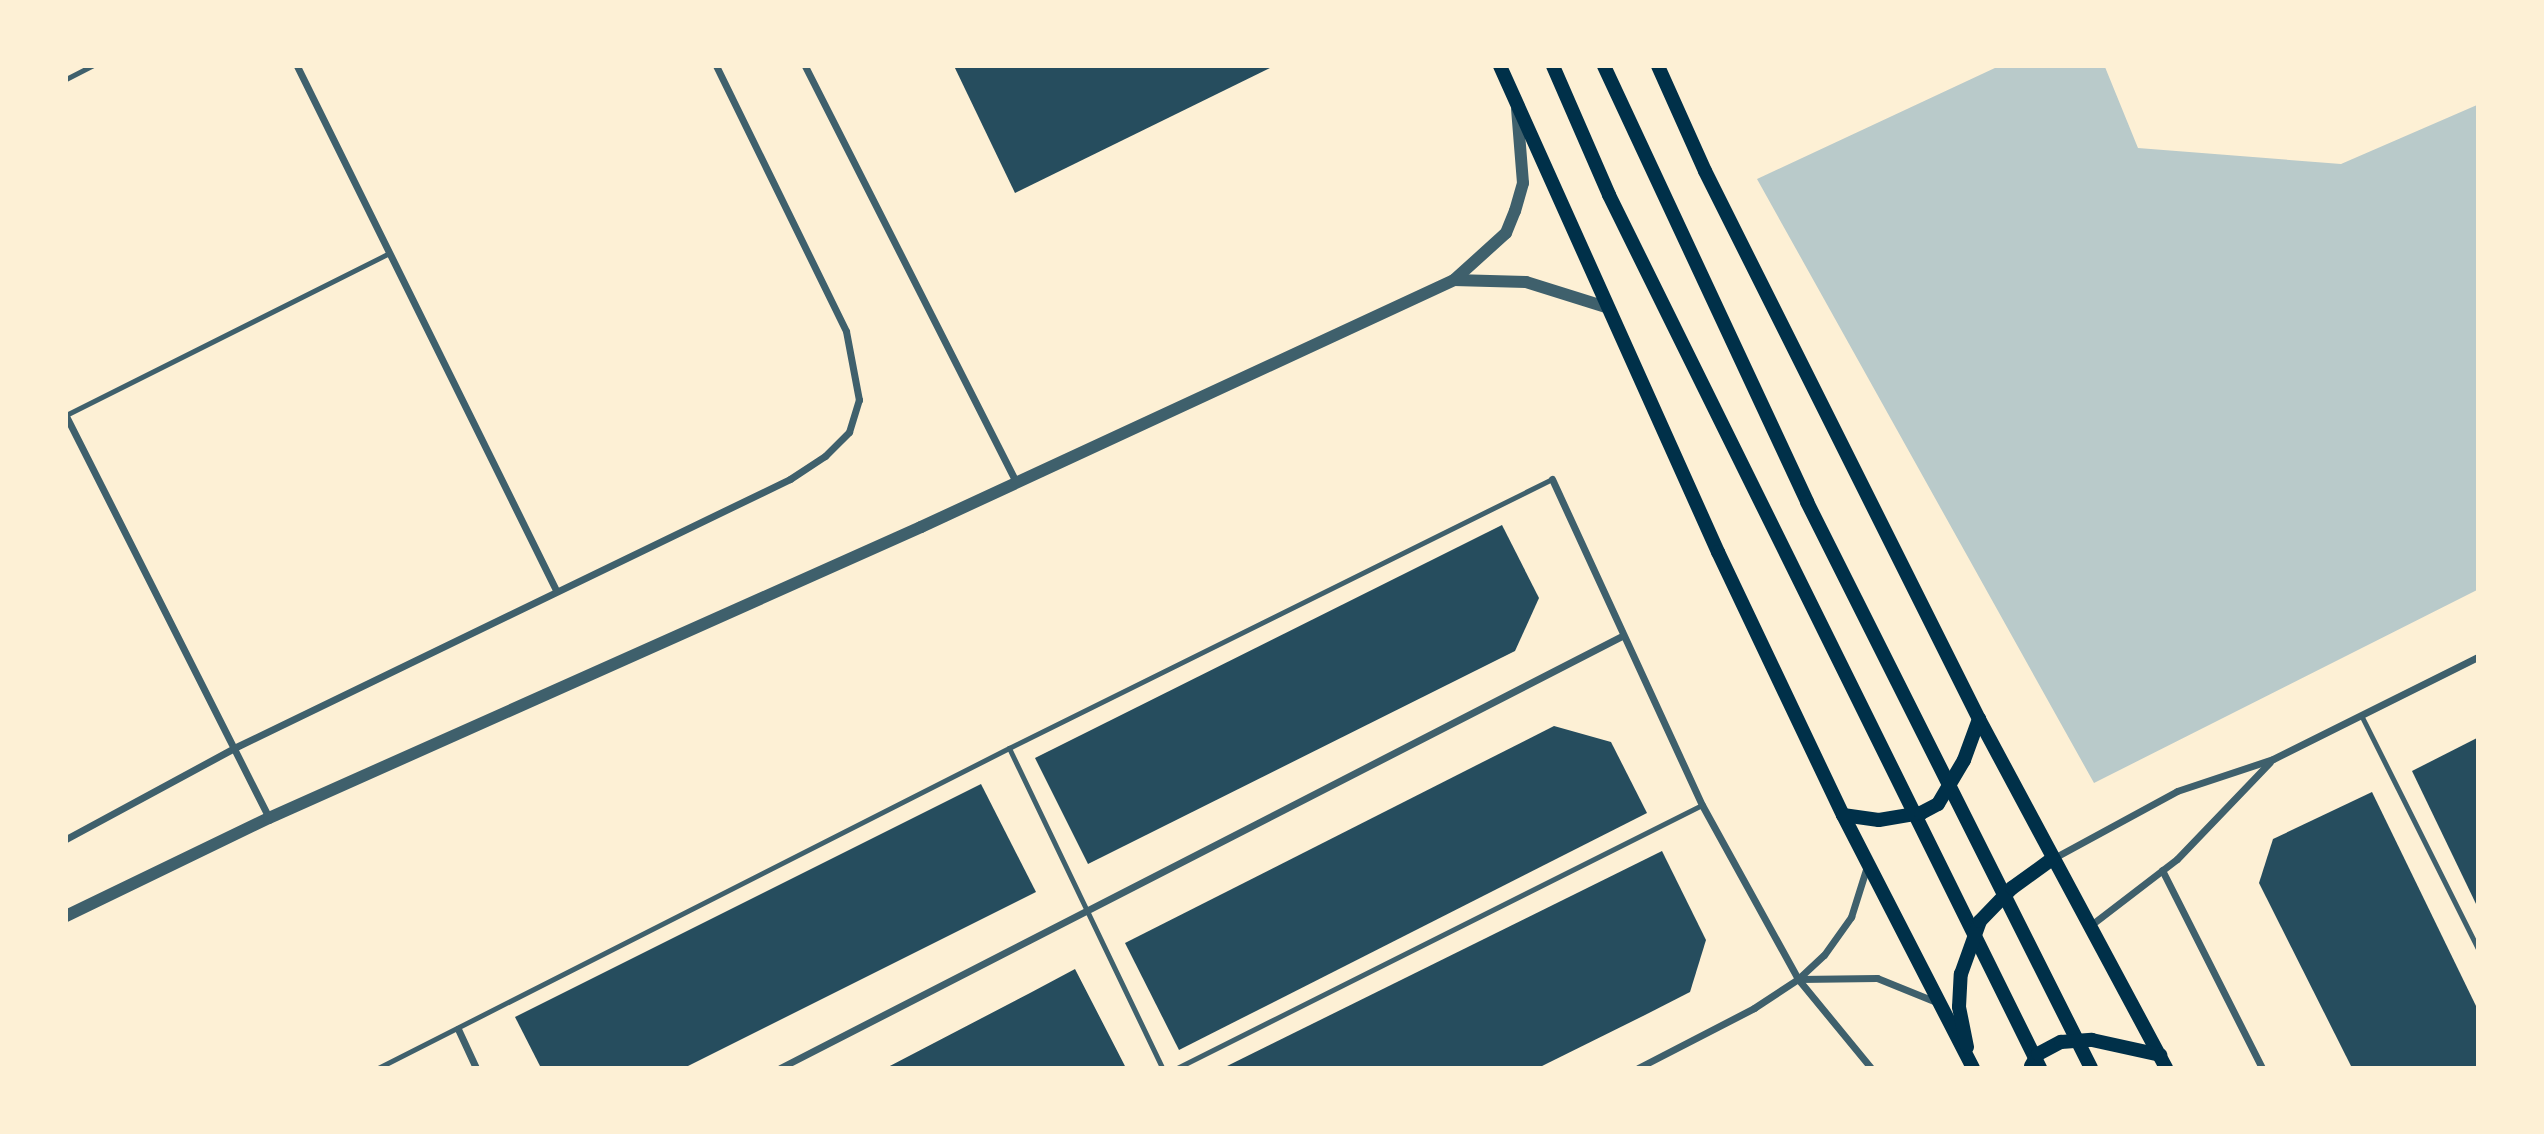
<!DOCTYPE html>
<style>
body{margin:0}
#map{position:relative;width:2544px;height:1134px;overflow:hidden;background:#fdf0d5;font-family:"Playfair Display",serif}
div>[style]{position:absolute}
[style*='--x']{left:calc(var(--x)*1px);top:calc(var(--y)*1px);width:calc(var(--w)*1px);rotate:calc(var(--a)*1deg)}
.green>*{inset:0;background:#b9caca}
.building>*{inset:0;background:#264d5e}
.service>*{height:5px;margin:-2.5px;padding:0 2.5px;transform-origin:2.5px;border-radius:2.5px;background:#3f606c}
.minor>*{height:7px;margin:-3.5px;padding:0 3.5px;transform-origin:3.5px;border-radius:3.5px;background:#3f606c}
.tertiary>*{height:12px;margin:-6px;padding:0 6px;transform-origin:6px;border-radius:6px;background:#3f606c}
.secondary>*{height:14px;margin:-7px;padding:0 7px;transform-origin:7px;border-radius:7px;background:#003049}
span{translate:-50% -50%;white-space:nowrap;text-align:center;line-height:1.15;-webkit-text-stroke:7px #fdf0d5;paint-order:stroke}
.frame{position:absolute;inset:0;border:68px solid #fdf0d5;pointer-events:none}
</style>
<div id="map">
<div class="green">
<i style="clip-path:polygon(1997px 67px,2105px 67px,2138px 148px,2341px 164px,2477px 105px,2477px 590px,2094px 783px,1757px 179px)"></i>
</div>
<div class="building">
<i style="clip-path:polygon(954px 66px,1274px 66px,1015px 193px)"></i>
<i style="clip-path:polygon(1502px 525px,1539px 598px,1515px 651px,1088px 864px,1035px 758px)"></i>
<i style="clip-path:polygon(1554px 726px,1611px 742px,1647px 813px,1179px 1050px,1125px 943px)"></i>
<i style="clip-path:polygon(2477px 738px,2477px 906px,2412px 771px)"></i>
<i style="clip-path:polygon(981px 784px,1036px 892px,684px 1068px,541px 1068px,515px 1017px)"></i>
<i style="clip-path:polygon(2372px 792px,2477px 1008px,2477px 1068px,2352px 1068px,2259px 883px,2273px 839px)"></i>
<i style="clip-path:polygon(1662px 851px,1706px 940px,1690px 992px,1645px 1015px,1538px 1068px,1223px 1068px)"></i>
<i style="clip-path:polygon(1075px 969px,1126px 1068px,886px 1068px,1030px 993px)"></i>
</div>
<div class="service">
<i style="--x:66;--y:79;--w:29;--a:-27"></i>
<i style="--x:66;--y:415;--w:361;--a:-26.6"></i>
<i style="--x:2361;--y:715;--w:262;--a:63.4"></i>
<i style="--x:1009;--y:748;--w:606;--a:-26.35"></i>
<i style="--x:378;--y:1068;--w:708;--a:-26.89"></i>
<i style="--x:1009;--y:748;--w:355;--a:64.4"></i>
<i style="--x:1177;--y:1068;--w:587;--a:-26.61"></i>
</div>
<div class="minor">
<i style="--x:297;--y:66;--w:585;--a:63.7"></i>
<i style="--x:805;--y:66;--w:466;--a:63.1"></i>
<i style="--x:66;--y:416;--w:450;--a:63.2"></i>
<i style="--x:1552;--y:479;--w:359;--a:65.3"></i>
<i style="--x:1702;--y:805;--w:199;--a:61.1"></i>
<i style="--x:1798;--y:979;--w:115;--a:50.6"></i>
<i style="--x:66;--y:839;--w:191;--a:-28.4"></i>
<i style="--x:234;--y:748;--w:618;--a:-25.82"></i>
<i style="--x:790;--y:479;--w:42;--a:-33.3"></i>
<i style="--x:825;--y:456;--w:34;--a:-45"></i>
<i style="--x:849;--y:432;--w:34;--a:-73"></i>
<i style="--x:859;--y:400;--w:70;--a:-100.7"></i>
<i style="--x:846;--y:331;--w:295;--a:-116.1"></i>
<i style="--x:2052;--y:859;--w:142;--a:-28.5"></i>
<i style="--x:2177;--y:791;--w:101;--a:-18.4"></i>
<i style="--x:2273;--y:759;--w:229;--a:-26.5"></i>
<i style="--x:2162;--y:870;--w:222;--a:63.2"></i>
<i style="--x:2091;--y:925;--w:108;--a:-37.5"></i>
<i style="--x:2177;--y:859;--w:134;--a:-46.2"></i>
<i style="--x:1799;--y:979;--w:78;--a:-0.7"></i>
<i style="--x:1877;--y:978;--w:64;--a:22.1"></i>
<i style="--x:458;--y:1029;--w:43;--a:65.2"></i>
<i style="--x:780;--y:1068;--w:946;--a:-27.16"></i>
<i style="--x:1638;--y:1068;--w:131;--a:-27.3"></i>
<i style="--x:1754;--y:1008;--w:53;--a:-33.4"></i>
<i style="--x:1798;--y:979;--w:35;--a:-43"></i>
<i style="--x:1824;--y:955;--w:47;--a:-54.6"></i>
<i style="--x:1851;--y:917;--w:57;--a:-72.5"></i>
</div>
<div class="tertiary">
<i style="--x:1454;--y:280;--w:72;--a:1.6"></i>
<i style="--x:1526;--y:282;--w:87;--a:17.4"></i>
<i style="--x:66;--y:916;--w:225;--a:-25.8"></i>
<i style="--x:269;--y:818;--w:714;--a:-24.05"></i>
<i style="--x:921;--y:527;--w:587;--a:-24.86"></i>
<i style="--x:1454;--y:280;--w:70;--a:-42.1"></i>
<i style="--x:1506;--y:233;--w:24;--a:-68"></i>
<i style="--x:1515;--y:211;--w:29;--a:-74"></i>
<i style="--x:1523;--y:183;--w:74;--a:-94.6"></i>
</div>
<div class="secondary">
<i style="--x:1500;--y:66;--w:533;--a:65.84"></i>
<i style="--x:1718;--y:552;--w:291;--a:64.6"></i>
<i style="--x:1843;--y:815;--w:284;--a:62.8"></i>
<i style="--x:1553;--y:66;--w:141;--a:66.5"></i>
<i style="--x:1609;--y:195;--w:974;--a:63.72"></i>
<i style="--x:1604;--y:66;--w:481;--a:65"></i>
<i style="--x:1807;--y:502;--w:633;--a:63.35"></i>
<i style="--x:1658;--y:66;--w:115;--a:65.9"></i>
<i style="--x:1705;--y:171;--w:613;--a:63.43"></i>
<i style="--x:1979;--y:719;--w:396;--a:61.8"></i>
<i style="--x:1843;--y:815;--w:36;--a:8"></i>
<i style="--x:1879;--y:820;--w:43;--a:-9.5"></i>
<i style="--x:1921;--y:813;--w:19;--a:-28"></i>
<i style="--x:1938;--y:804;--w:51;--a:-59.4"></i>
<i style="--x:1964;--y:760;--w:44;--a:-69.9"></i>
<i style="--x:1967;--y:1047;--w:41;--a:-101.3"></i>
<i style="--x:1959;--y:1007;--w:33;--a:-87"></i>
<i style="--x:1961;--y:974;--w:56;--a:-70.3"></i>
<i style="--x:1980;--y:921;--w:46;--a:-45.9"></i>
<i style="--x:2012;--y:888;--w:49;--a:-35.9"></i>
<i style="--x:2031;--y:1066;--w:14;--a:-60"></i>
<i style="--x:2038;--y:1054;--w:26;--a:-28"></i>
<i style="--x:2061;--y:1042;--w:31;--a:-4"></i>
<i style="--x:2092;--y:1040;--w:70;--a:12.4"></i>
</div>
<div class="frame"></div>
</div>
